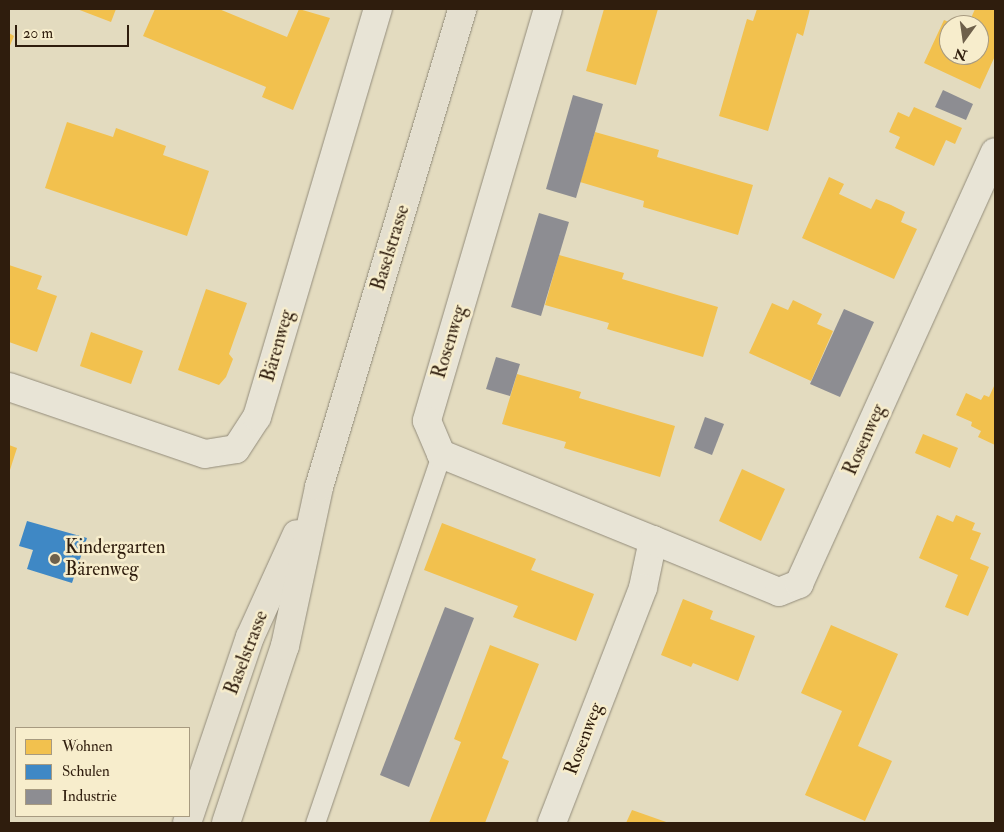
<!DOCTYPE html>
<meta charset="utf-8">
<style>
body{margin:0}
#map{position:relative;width:1004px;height:832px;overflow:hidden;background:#e3dbbf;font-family:"IM FELL Double Pica",serif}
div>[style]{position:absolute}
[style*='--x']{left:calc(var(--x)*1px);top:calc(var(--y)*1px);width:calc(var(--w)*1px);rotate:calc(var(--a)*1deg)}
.homes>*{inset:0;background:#f2c14e}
.schools>*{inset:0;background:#3f88c5}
.industry>*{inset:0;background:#8d8d92}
.roads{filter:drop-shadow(0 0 1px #938c7b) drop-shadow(0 0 1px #938c7b)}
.lane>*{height:19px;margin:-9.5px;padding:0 9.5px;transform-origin:9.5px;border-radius:9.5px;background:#e8e4d6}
.street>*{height:28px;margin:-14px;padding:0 14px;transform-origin:14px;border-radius:14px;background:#e8e4d6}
.primary>*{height:28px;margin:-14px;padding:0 14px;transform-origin:14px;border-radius:14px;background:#e4dfcf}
.dots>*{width:14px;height:14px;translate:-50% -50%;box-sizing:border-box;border:2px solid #f7edcc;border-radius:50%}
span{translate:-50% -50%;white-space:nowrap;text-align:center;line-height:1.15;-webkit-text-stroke:5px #f7edcc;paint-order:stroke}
.street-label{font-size:19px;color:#2f1d0d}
.poi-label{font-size:19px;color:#2f1d0d}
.left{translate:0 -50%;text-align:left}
.frame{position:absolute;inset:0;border:10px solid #2f1d0d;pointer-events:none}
.legend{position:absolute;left:15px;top:727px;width:175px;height:90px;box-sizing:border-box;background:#f7edcc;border:1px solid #a79a80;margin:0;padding:6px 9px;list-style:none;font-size:15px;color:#2f1d0d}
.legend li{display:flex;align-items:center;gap:10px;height:25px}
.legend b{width:25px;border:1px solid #a79a80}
.north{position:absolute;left:939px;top:15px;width:50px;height:50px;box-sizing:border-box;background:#f7edcc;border:1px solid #a79a80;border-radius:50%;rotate:194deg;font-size:14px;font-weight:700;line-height:20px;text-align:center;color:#2f1d0d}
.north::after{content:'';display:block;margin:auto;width:18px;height:22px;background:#6e604b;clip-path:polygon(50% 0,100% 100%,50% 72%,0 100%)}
.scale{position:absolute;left:15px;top:25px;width:114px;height:22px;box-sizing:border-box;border:2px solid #2f1d0d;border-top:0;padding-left:6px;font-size:15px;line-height:18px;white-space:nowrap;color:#2f1d0d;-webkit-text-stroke:4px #f7edcc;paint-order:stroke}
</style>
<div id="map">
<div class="homes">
<i style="clip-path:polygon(77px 9px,116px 9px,111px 22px)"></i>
<i style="clip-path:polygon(155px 9px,219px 9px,287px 37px,299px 9px,330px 18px,293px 110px,262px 97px,266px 87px,143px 36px)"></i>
<i style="clip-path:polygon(604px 9px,658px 9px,636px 85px,586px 71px)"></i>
<i style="clip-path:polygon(757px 9px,810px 9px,803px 36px,797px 33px,768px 131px,719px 116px,747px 19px,753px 21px)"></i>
<i style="clip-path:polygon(975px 9px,995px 9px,995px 56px,980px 89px,924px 63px,944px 20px,956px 25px,949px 25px,949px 55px,979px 55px,979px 25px,968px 25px)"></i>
<i style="clip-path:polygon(9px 33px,14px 36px,9px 48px)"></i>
<i style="clip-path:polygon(914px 107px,962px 128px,955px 144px,946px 140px,934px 166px,895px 148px,900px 137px,889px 132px,898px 112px,909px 117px)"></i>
<i style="clip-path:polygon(67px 122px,113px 137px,116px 128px,166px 146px,163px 155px,209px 171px,187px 236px,45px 188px)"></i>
<i style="clip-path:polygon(595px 132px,659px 150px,657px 157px,753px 185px,738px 235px,643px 207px,644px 201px,580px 182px)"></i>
<i style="clip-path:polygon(829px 177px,844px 184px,839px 194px,871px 209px,876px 199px,891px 205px,905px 212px,901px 222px,917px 229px,894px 279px,802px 238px)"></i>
<i style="clip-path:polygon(559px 255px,624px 273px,622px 279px,718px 307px,703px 357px,607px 329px,609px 323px,545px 305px)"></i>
<i style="clip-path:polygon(9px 265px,42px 276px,37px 289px,57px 296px,37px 352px,9px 342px)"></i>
<i style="clip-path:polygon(206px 289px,247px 303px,229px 354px,233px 359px,226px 377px,219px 385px,178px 370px)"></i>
<i style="clip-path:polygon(793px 300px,822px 314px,817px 324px,833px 331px,811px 381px,749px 353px,772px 303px,788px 310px)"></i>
<i style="clip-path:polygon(91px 332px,143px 351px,131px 384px,80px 366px)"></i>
<i style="clip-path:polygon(517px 374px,581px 392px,579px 398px,675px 426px,660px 477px,564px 448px,566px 442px,502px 424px)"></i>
<i style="clip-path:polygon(995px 384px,995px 445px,978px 437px,981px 431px,971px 426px,972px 422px,956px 415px,966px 393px,981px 400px,984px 395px,989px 397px)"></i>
<i style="clip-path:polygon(923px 434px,958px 448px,950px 468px,915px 453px)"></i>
<i style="clip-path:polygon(9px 445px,17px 448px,9px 473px)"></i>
<i style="clip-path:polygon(742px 469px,785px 489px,761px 541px,719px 521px)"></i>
<i style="clip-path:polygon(937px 515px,953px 522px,956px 515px,975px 523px,972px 530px,981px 533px,970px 559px,989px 567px,968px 616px,945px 607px,958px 575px,919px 558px)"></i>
<i style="clip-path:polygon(442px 523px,536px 559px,531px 570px,594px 594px,576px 641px,513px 617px,518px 606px,424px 570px)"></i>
<i style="clip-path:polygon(683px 599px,713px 611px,710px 619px,755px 636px,738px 681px,693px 663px,691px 667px,661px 655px)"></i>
<i style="clip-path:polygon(831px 625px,898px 654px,858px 746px,892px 761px,865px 821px,805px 795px,842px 711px,801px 693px)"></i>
<i style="clip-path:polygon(490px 645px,539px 664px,502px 758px,509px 761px,485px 823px,429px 823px,461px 742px,454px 739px)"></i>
<i style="clip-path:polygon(632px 810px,669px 823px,626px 823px)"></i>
</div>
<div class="schools">
<i style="clip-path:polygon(27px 521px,87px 538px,72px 583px,27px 569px,33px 550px,19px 546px)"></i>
</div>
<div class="industry">
<i style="clip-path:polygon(943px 90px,973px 104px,966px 120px,935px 107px)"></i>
<i style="clip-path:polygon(573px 95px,603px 104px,576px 198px,546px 189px)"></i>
<i style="clip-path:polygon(539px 213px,569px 222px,541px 316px,511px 307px)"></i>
<i style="clip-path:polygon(844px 309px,874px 322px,840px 397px,810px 384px)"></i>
<i style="clip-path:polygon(496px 357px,520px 364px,510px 396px,486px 389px)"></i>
<i style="clip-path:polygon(705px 417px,724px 424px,712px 455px,694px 448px)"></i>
<i style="clip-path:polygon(445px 607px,474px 618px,409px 787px,380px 775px)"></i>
</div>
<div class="roads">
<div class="lane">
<i style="--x:315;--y:823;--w:390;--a:-71.1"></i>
</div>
<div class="street">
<i style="--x:548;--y:9;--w:429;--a:106.4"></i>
<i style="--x:427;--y:421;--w:36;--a:67"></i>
<i style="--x:441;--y:454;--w:229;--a:22.1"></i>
<i style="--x:653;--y:540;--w:49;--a:101.8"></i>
<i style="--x:643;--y:588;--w:252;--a:111.2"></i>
<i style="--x:9;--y:387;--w:207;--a:18.9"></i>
<i style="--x:205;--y:454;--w:31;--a:-9"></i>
<i style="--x:236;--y:449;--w:38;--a:-57"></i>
<i style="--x:257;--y:417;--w:426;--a:-73.5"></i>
<i style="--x:653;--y:540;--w:136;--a:22.4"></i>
<i style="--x:779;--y:592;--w:22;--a:-22"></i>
<i style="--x:799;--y:584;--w:474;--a:-65.6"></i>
</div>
<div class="primary">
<i style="--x:187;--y:823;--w:196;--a:-71.3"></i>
<i style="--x:250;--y:637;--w:113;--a:-65.5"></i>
<i style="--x:226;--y:823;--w:187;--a:-71.6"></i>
<i style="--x:285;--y:646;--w:163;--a:-77.9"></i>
<i style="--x:319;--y:487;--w:499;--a:-73.3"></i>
</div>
</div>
<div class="dots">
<i style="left:55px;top:559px;background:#6e604b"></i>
</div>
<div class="street-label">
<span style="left:391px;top:248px;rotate:-73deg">Baselstrasse</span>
<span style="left:450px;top:342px;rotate:-73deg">Rosenweg</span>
<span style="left:278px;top:346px;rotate:-74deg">Bärenweg</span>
<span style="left:865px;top:440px;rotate:-66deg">Rosenweg</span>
<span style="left:247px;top:653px;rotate:-69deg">Baselstrasse</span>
<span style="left:584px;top:739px;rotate:-69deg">Rosenweg</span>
</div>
<div class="poi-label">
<span class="left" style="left:65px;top:559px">Kindergarten<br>Bärenweg</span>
</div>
<div class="frame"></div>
<ul class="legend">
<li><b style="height:14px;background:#f2c14e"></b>Wohnen</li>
<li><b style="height:14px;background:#3f88c5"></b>Schulen</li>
<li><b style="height:14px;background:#8d8d92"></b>Industrie</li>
</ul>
<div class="north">N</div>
<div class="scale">20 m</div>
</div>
